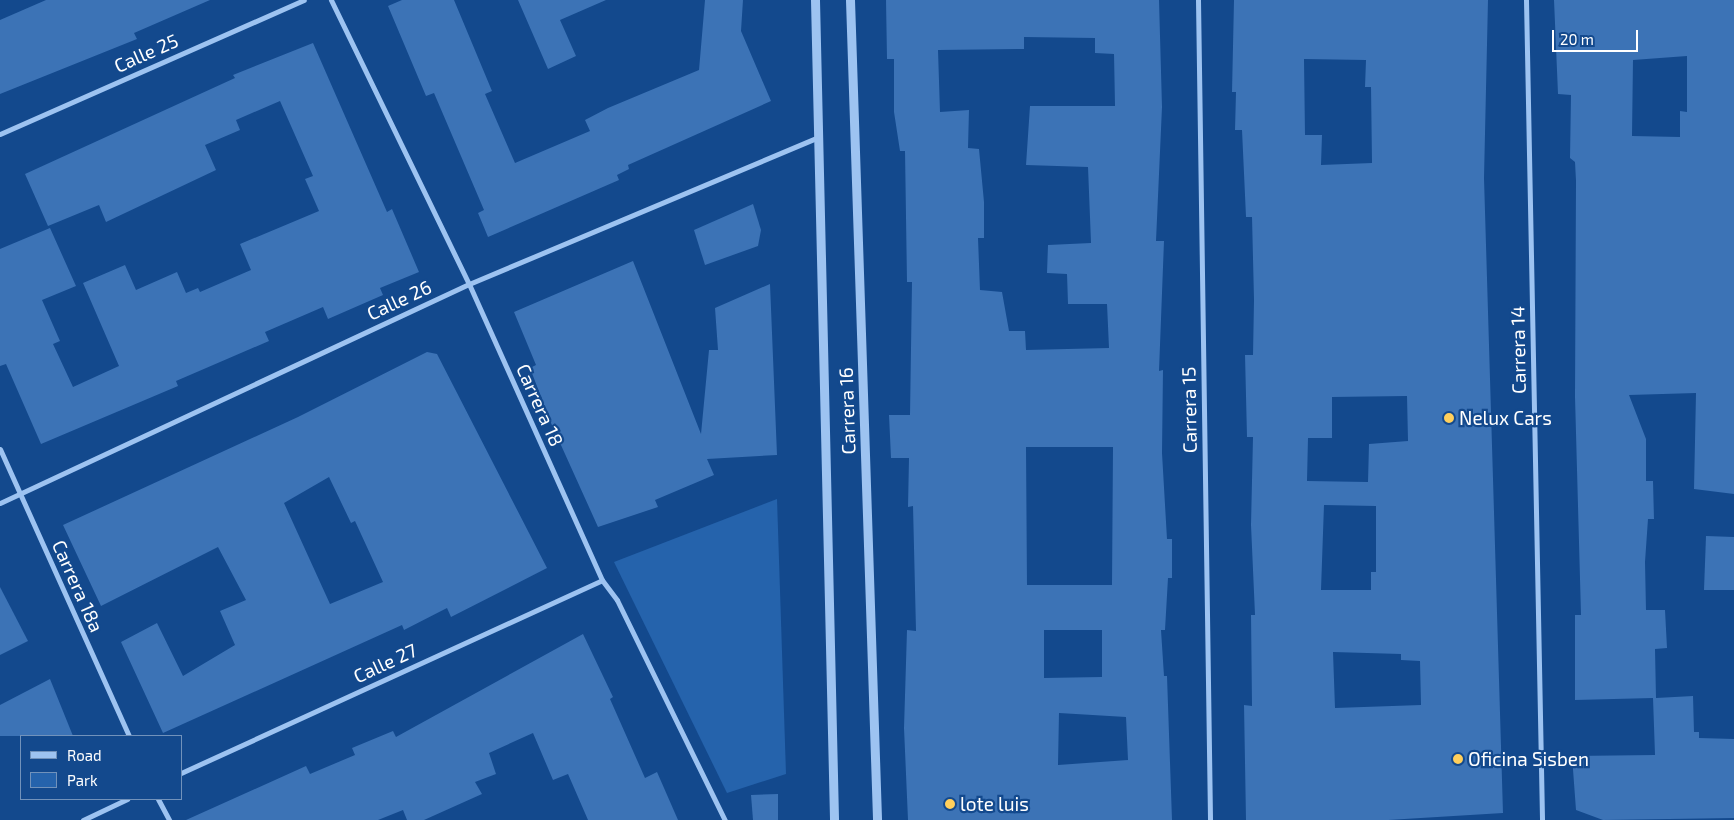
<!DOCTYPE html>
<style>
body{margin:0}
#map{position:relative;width:1734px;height:820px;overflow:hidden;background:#13498d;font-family:"Exo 2",sans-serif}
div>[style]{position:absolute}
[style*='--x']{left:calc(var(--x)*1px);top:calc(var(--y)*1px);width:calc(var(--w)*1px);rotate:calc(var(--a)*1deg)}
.green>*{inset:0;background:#2563ac}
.building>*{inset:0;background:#3c73b6}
.minor>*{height:5px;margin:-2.5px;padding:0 2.5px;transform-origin:2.5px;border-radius:2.5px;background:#9dc3f1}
.tertiary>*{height:9px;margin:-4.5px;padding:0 4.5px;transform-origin:4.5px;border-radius:4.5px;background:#9dc3f1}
.dots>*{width:14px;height:14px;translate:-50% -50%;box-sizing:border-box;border:2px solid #13498d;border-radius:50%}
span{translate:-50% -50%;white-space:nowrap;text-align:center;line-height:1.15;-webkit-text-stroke:4.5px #13498d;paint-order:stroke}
.street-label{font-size:19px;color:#fff}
.poi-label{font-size:19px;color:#fff}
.left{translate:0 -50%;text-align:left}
.legend{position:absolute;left:20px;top:735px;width:162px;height:65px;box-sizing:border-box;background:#13498d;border:1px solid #7192bb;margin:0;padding:6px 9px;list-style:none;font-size:15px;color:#fff}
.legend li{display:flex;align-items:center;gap:10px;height:25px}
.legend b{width:25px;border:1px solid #7192bb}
.scale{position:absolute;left:1552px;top:30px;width:86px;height:22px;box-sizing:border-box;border:2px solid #fff;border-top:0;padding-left:6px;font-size:15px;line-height:18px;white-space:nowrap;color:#fff;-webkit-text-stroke:4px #13498d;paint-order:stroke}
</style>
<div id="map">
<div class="green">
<i style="clip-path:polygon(777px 499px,786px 774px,727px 793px,614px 562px)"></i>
</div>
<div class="building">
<i style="clip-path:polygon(46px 0,210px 0,134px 33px,137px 39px,0 94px,0 20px)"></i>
<i style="clip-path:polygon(402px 0,454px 0,492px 91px,485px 94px,515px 163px,590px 131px,585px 120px,608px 108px,699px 70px,705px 0,743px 0,741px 31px,771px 101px,628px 165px,629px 169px,617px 175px,619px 180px,488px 237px,478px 213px,484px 210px,434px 93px,426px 96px,388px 6px)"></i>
<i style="clip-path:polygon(518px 0,606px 0,560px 20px,576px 56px,548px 69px)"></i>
<i style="clip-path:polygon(evenodd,886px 0,1159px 0,1162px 107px,1156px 241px,1164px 241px,1159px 371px,1163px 370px,1162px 453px,1167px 539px,1172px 539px,1172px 578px,1168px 578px,1165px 630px,1161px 630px,1164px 676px,1167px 676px,1172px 820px,908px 820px,904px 728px,907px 630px,916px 631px,913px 506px,908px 507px,909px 458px,891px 458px,889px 415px,910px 415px,912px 282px,907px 282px,905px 151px,900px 151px,894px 112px,894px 59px,887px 59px,886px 0,1024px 37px,1095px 38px,1095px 53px,1114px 54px,1115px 106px,1030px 106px,1026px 165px,1088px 167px,1091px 243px,1048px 245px,1047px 273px,1067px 274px,1068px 304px,1107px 304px,1109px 348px,1026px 350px,1025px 331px,1009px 331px,1002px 292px,980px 290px,978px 238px,984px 238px,984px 202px,979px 149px,968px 148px,969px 110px,940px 112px,938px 50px,1024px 49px,1024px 37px,886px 0,1026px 447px,1113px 447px,1112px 585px,1027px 585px,1026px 447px,886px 0,1044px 630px,1102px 630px,1102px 677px,1044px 678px,1044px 630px,886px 0,1059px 713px,1126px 717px,1128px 760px,1058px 765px,1059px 713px)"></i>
<i style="clip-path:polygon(evenodd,1234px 0,1488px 0,1484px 178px,1503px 813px,1388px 820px,1246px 820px,1244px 705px,1252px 706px,1251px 615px,1255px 615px,1251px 525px,1253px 437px,1247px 437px,1245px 355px,1253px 355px,1254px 300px,1252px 217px,1246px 217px,1242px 130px,1235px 130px,1236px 92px,1232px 92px,1234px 0,1304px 59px,1366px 60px,1365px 87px,1371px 87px,1372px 163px,1321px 165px,1322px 135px,1305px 135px,1304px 59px,1234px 0,1407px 396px,1408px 441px,1369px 444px,1368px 482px,1307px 481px,1308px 438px,1332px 438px,1332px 397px,1407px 396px,1234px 0,1324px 505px,1376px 506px,1376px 572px,1371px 572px,1371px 590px,1321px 590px,1324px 505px,1234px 0,1333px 652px,1401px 654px,1401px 660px,1420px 661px,1421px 705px,1335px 708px,1333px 652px)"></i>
<i style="clip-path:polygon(evenodd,1554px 0,1734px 0,1734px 494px,1694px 489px,1696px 393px,1629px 395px,1646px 439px,1646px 481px,1653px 481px,1654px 519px,1648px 519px,1645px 562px,1646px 610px,1665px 610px,1667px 648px,1655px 649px,1656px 698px,1693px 696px,1694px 732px,1699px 732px,1699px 738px,1734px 739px,1734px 818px,1603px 820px,1576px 810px,1572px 756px,1655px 755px,1653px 698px,1575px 700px,1575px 615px,1581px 615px,1575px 397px,1576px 181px,1575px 162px,1570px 158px,1571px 95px,1558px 94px,1554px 0,1687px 56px,1687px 112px,1680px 111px,1680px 137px,1632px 136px,1633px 60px,1687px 56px)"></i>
<i style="clip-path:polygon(313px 43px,387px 212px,392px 209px,419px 272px,380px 288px,383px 295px,328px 319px,323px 307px,265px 332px,269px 341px,176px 381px,178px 386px,41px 444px,6px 364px,0 366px,0 249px,50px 228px,76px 286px,42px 300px,60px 341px,53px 344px,73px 387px,119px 366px,83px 283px,125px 265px,136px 290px,177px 272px,186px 293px,198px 288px,200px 292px,251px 270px,240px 244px,319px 211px,305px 179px,313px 176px,280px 101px,236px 120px,240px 130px,205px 145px,216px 170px,106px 222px,99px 205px,48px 226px,25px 174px,235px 78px,233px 75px)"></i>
<i style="clip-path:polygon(753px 204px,761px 230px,758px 246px,705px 265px,694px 230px)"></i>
<i style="clip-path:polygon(633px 261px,701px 434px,709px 350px,718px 350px,715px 308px,770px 284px,777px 455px,707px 459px,714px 475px,655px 500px,658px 507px,598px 527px,551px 423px,530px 368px,536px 365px,514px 312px)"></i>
<i style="clip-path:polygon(evenodd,427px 352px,437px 354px,547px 568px,451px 617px,447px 608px,404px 630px,402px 625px,163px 733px,121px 642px,157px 623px,183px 676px,235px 645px,220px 611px,246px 600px,218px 547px,101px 606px,63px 525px,298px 417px,427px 352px,329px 477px,351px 523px,355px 521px,383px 582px,330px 604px,284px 503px,329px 477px)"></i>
<i style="clip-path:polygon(1706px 536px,1734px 537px,1734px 590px,1704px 590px)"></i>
<i style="clip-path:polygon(0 587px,28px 641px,0 655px)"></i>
<i style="clip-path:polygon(583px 634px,613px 697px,610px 699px,645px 778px,657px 772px,678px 820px,588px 820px,568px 774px,553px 780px,533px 733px,489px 753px,496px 774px,475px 782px,482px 794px,424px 820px,407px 820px,403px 810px,378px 820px,186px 820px,306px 766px,310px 774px,355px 755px,352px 748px,393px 731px,396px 737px)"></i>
<i style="clip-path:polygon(50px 679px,73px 736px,0 736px,0 705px)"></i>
<i style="clip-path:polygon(778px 794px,778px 820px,753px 820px,751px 795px)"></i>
</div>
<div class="minor">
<i style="--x:331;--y:0;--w:316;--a:64.1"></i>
<i style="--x:469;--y:284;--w:325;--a:65.8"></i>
<i style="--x:602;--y:580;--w:25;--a:53"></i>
<i style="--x:617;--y:600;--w:245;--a:63.9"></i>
<i style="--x:1198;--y:0;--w:820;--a:89.16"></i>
<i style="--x:1526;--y:0;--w:820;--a:88.88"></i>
<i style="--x:0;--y:134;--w:332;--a:-23.8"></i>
<i style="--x:0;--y:449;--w:315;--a:65.8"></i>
<i style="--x:0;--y:503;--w:518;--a:-25.03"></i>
<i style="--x:469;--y:284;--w:377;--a:-22.8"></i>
<i style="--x:181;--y:773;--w:463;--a:-24.6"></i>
<i style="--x:158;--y:799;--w:24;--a:62"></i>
<i style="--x:83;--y:820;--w:49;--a:-25.5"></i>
</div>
<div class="tertiary">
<i style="--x:815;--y:0;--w:820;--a:88.67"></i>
<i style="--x:850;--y:0;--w:820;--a:88.11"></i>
</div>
<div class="dots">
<i style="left:1449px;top:418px;background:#ffcf5c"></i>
<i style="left:1458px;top:759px;background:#ffcf5c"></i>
<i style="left:950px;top:804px;background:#ffcf5c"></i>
</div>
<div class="street-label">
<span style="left:146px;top:53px;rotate:-24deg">Calle 25</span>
<span style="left:399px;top:300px;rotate:-25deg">Calle 26</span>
<span style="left:1518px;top:350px;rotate:-91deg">Carrera 14</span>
<span style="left:540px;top:405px;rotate:66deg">Carrera 18</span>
<span style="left:1189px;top:410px;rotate:-91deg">Carrera 15</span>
<span style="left:847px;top:411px;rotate:-92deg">Carrera 16</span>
<span style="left:78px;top:586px;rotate:66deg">Carrera 18a</span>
<span style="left:385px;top:663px;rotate:-25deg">Calle 27</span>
</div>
<div class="poi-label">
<span class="left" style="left:1459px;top:418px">Nelux Cars</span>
<span class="left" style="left:1468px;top:759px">Oficina Sisben</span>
<span class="left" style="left:960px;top:804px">lote luis</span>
</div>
<ul class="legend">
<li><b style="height:6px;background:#9dc3f1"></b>Road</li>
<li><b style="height:14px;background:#2563ac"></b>Park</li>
</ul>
<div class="scale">20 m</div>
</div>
